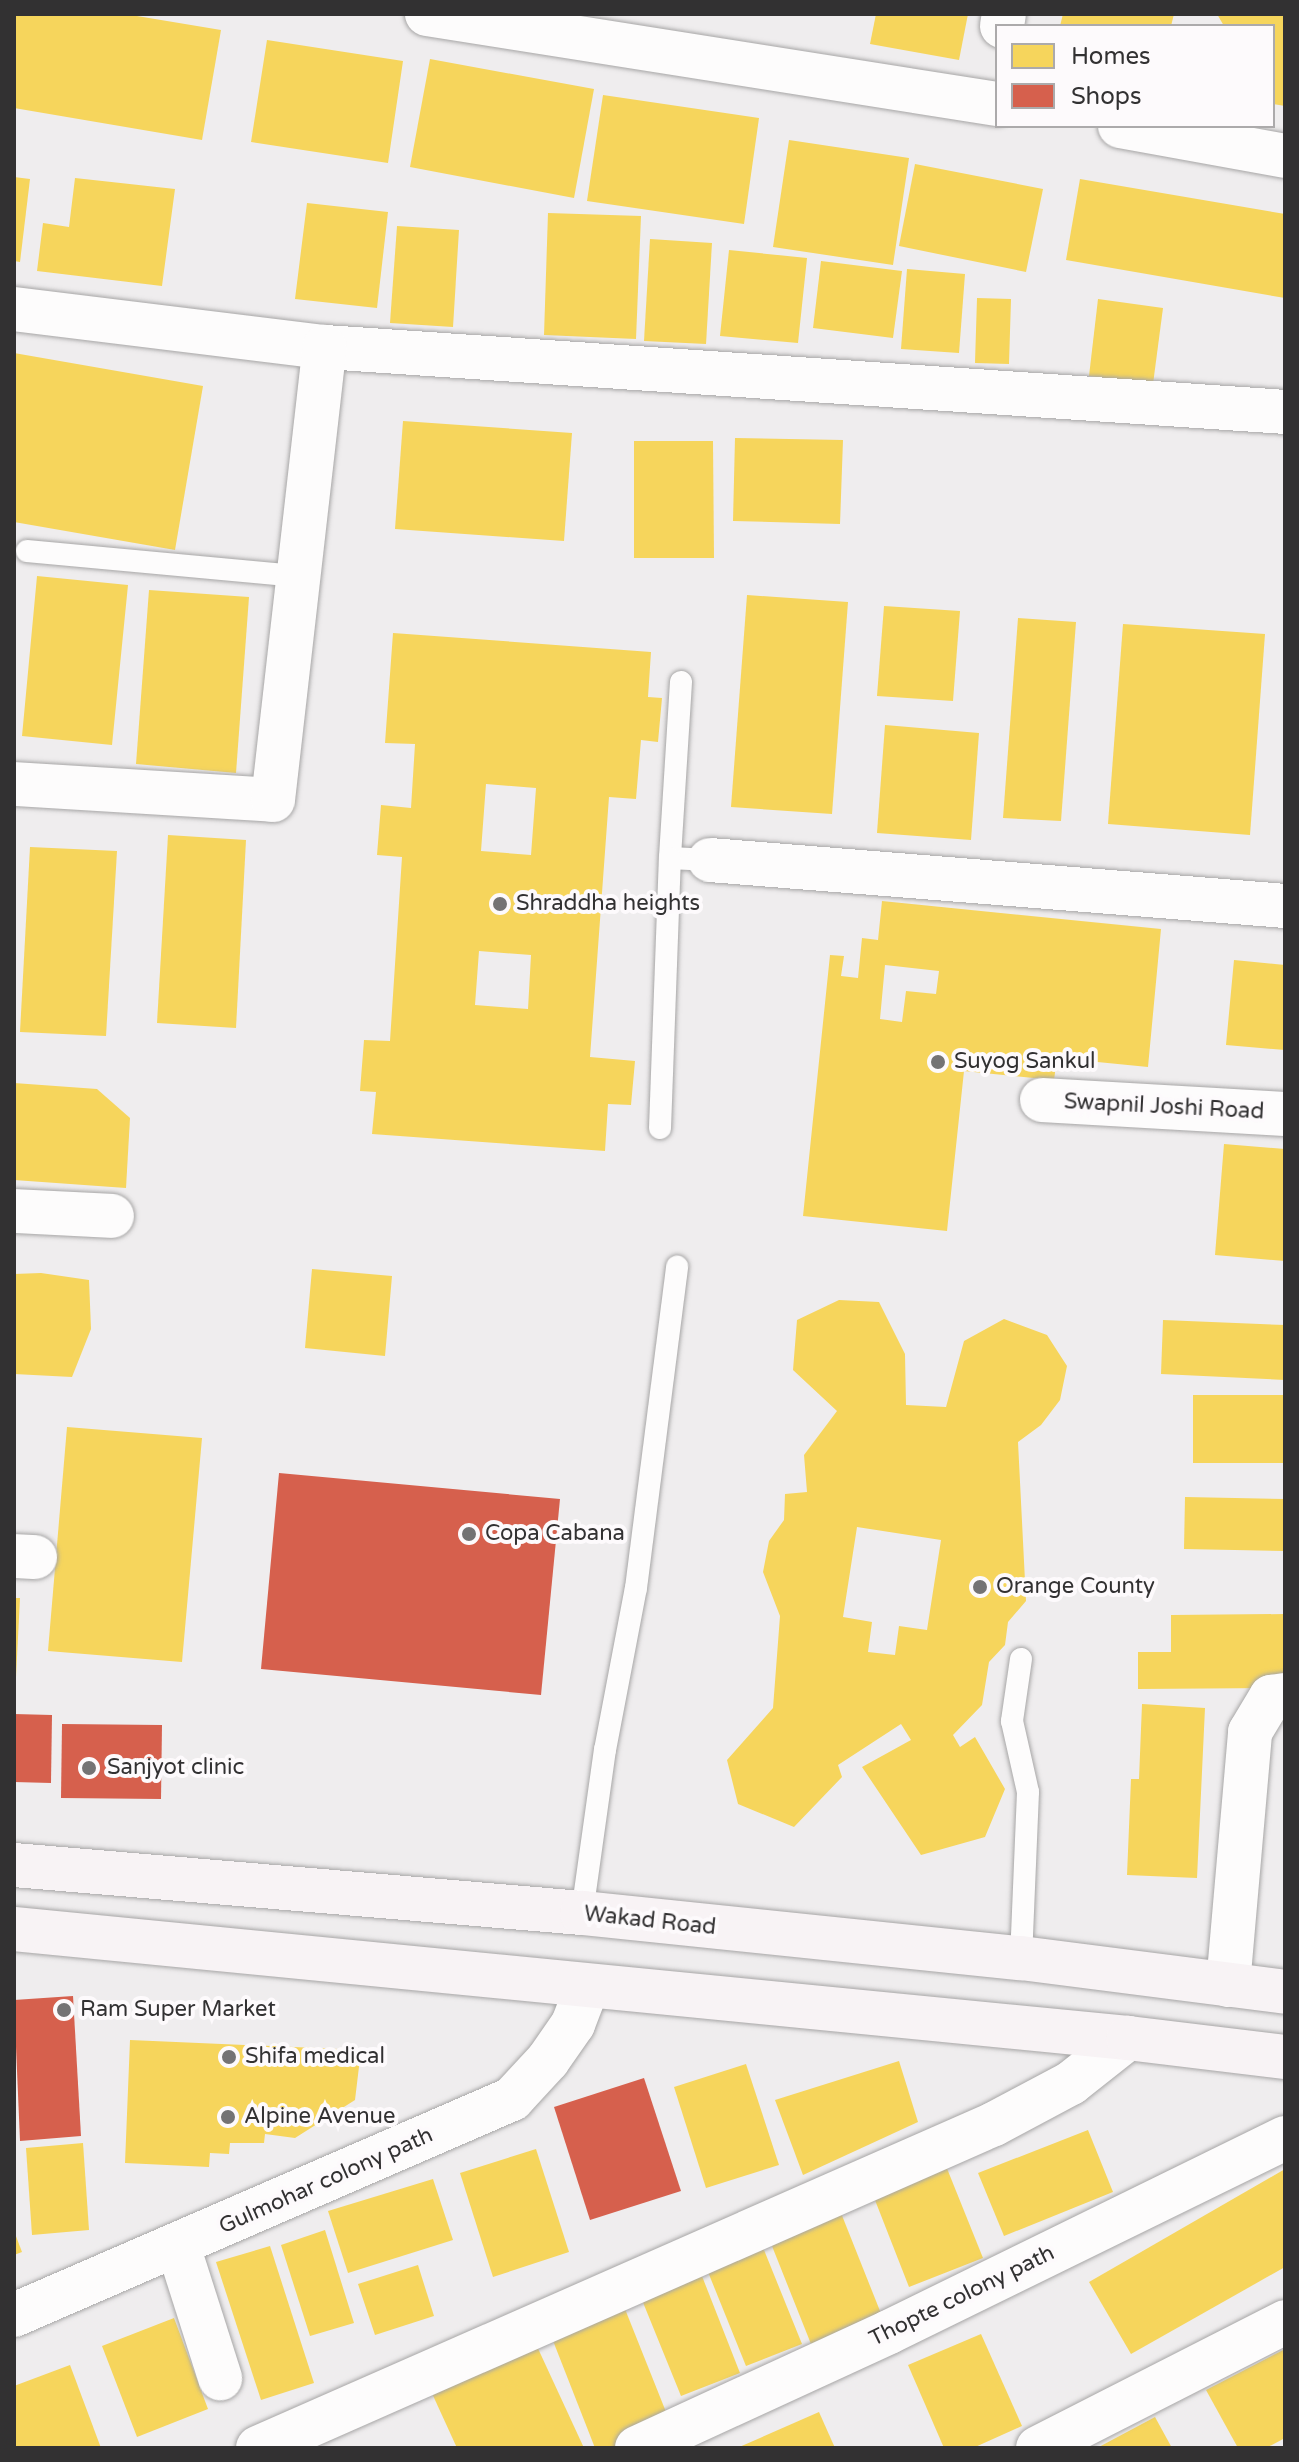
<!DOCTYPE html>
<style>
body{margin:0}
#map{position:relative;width:1299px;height:2462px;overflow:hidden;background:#efedee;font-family:"Varela Round",sans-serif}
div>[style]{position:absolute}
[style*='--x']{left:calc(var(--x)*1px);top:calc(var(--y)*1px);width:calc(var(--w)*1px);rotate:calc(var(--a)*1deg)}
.homes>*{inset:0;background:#f6d55c}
.shops>*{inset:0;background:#d6604d}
.roads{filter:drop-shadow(0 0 2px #a7a6a6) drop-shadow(0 0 2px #a7a6a6)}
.lane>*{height:22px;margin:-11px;padding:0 11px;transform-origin:11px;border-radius:11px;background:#fdfcfc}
.street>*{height:44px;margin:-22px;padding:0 22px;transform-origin:22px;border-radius:22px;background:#fdfcfc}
.primary>*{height:44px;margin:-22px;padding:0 22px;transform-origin:22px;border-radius:22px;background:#f8f3f5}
.dots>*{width:22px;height:22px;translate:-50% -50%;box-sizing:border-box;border:4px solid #fdfafc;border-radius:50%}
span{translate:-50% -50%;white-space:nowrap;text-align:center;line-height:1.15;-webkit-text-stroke:8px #fdfafc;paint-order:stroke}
.poi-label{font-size:22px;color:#323132}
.left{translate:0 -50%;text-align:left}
.street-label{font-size:22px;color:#323132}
.frame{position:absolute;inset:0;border:16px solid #323132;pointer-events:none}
.legend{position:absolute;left:995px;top:24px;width:280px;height:104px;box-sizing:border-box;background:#fdfafc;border:2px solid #acaaab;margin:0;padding:10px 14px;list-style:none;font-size:24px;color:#323132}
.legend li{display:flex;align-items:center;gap:16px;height:40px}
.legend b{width:40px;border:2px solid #acaaab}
</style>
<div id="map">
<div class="homes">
<i style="clip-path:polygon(14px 14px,125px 14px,221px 30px,202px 140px,14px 108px)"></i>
<i style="clip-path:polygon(876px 14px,968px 14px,959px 60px,870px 44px)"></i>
<i style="clip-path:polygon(1063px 14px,1174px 14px,1171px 26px,1060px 26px)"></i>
<i style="clip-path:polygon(1217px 14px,1285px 14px,1285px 106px,1273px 104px,1273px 26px,1224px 26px)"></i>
<i style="clip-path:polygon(267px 40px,403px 61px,388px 163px,251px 142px)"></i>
<i style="clip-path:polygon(430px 59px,594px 89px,574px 198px,410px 167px)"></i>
<i style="clip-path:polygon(603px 95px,759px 118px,744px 224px,587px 201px)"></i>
<i style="clip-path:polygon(789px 140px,909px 158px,893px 265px,773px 247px)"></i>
<i style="clip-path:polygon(915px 164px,1043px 189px,1026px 272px,899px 246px)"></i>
<i style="clip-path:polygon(14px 177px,30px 179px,20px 262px,14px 261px)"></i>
<i style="clip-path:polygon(75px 178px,175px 189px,162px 286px,37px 271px,43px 223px,69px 227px)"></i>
<i style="clip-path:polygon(1080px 179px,1285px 214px,1285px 298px,1066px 260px)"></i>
<i style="clip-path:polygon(307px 203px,388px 212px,377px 308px,295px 299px)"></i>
<i style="clip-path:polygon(548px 213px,641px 216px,636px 339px,544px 335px)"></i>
<i style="clip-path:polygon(397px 226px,459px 230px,453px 327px,390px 323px)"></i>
<i style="clip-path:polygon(650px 239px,712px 243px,706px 344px,644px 341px)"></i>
<i style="clip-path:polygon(729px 250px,807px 258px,798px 343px,720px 336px)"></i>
<i style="clip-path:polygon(821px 261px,902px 271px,893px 338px,813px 328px)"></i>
<i style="clip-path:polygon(907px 269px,965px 274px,959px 353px,901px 349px)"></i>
<i style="clip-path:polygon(977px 298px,1011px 299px,1009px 364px,975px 363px)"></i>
<i style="clip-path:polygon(1098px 299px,1163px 308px,1153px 384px,1089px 376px)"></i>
<i style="clip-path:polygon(14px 353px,203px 386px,175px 550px,14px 522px)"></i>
<i style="clip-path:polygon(403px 421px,572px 433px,564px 541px,395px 529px)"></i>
<i style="clip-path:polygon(735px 438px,843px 440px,840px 524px,733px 521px)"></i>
<i style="clip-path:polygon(634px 441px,713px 441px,714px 558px,634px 558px)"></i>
<i style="clip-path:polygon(37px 576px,128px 585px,112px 745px,22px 736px)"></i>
<i style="clip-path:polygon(149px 590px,249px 597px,236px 773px,136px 764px)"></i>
<i style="clip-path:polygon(747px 595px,848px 602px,832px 814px,731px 807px)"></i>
<i style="clip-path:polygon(884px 606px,960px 611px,953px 701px,877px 696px)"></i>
<i style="clip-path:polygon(1018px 618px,1076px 622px,1061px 821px,1003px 818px)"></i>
<i style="clip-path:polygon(1123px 624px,1265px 634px,1250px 835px,1108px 824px)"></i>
<i style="clip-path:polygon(evenodd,393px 633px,651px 652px,648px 697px,662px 698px,658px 742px,641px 740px,636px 799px,609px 797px,590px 1057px,635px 1061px,631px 1105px,608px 1104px,605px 1151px,372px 1134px,376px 1092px,360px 1091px,364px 1040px,390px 1041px,402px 857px,377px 855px,381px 805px,411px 808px,415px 744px,385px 743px,393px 633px,486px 784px,536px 788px,531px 855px,481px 851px,486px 784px,393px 633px,479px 951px,531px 955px,528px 1009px,475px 1005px,479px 951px)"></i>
<i style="clip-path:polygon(885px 725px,979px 733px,971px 840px,877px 833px)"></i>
<i style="clip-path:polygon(168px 835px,246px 840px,236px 1028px,157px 1023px)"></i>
<i style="clip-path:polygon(30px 847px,117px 851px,106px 1036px,20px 1032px)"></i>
<i style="clip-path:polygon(evenodd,882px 901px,1161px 929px,1148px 1067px,1057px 1058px,1054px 1080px,964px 1071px,947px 1231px,803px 1216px,830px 955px,844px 956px,841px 976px,858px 978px,862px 938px,878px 940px,882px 901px,885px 965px,939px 971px,936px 994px,906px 991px,902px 1022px,880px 1019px,885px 965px)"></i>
<i style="clip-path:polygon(1234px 960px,1285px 965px,1285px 1050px,1226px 1045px)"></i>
<i style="clip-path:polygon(14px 1083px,97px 1089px,130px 1118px,126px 1188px,14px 1180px)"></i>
<i style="clip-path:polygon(1224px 1144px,1285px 1149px,1285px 1261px,1215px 1255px)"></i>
<i style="clip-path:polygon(312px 1269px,392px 1276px,385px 1356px,305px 1348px)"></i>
<i style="clip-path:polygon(41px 1273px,89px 1280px,91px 1329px,72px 1377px,14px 1374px,14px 1274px)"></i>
<i style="clip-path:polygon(evenodd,839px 1300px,879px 1302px,905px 1354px,906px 1405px,946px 1407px,964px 1341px,1004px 1319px,1047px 1335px,1067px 1366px,1060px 1400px,1041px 1425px,1018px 1442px,1026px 1601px,1008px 1622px,1005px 1645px,989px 1662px,982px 1705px,953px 1735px,960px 1747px,975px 1737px,1005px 1789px,985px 1837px,921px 1855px,862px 1767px,911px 1740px,901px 1724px,838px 1765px,842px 1777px,794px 1827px,738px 1804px,727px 1760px,773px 1708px,780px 1616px,763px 1572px,769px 1541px,784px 1520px,785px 1494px,807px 1492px,804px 1455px,837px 1411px,793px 1370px,797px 1320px,839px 1300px,857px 1527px,941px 1540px,927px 1630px,899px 1626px,895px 1655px,868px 1652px,872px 1622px,843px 1617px,857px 1527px)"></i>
<i style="clip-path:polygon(1163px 1320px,1285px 1325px,1285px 1380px,1161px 1374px)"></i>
<i style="clip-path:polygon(1193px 1395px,1285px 1395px,1285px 1463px,1193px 1463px)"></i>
<i style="clip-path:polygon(67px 1427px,202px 1438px,182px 1662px,48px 1651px)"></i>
<i style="clip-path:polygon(1185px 1497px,1285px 1499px,1285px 1551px,1184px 1549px)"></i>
<i style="clip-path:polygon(14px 1598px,20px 1598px,16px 1677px,14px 1677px)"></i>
<i style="clip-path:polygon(1285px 1614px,1285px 1688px,1138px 1689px,1138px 1652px,1171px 1652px,1171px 1615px)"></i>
<i style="clip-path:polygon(1142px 1704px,1205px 1708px,1197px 1878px,1127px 1875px,1131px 1779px,1139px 1779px)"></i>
<i style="clip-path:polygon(130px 2040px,361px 2050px,355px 2100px,295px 2138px,265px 2134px,264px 2143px,230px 2143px,229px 2154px,210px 2153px,209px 2167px,125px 2163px)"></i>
<i style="clip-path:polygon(899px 2061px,918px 2122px,803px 2175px,775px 2100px)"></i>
<i style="clip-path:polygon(746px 2064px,779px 2165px,706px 2188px,674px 2087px)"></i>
<i style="clip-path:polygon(1088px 2130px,1113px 2192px,1004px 2236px,978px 2173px)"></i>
<i style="clip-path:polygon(83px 2143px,89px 2230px,32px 2235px,26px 2148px)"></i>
<i style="clip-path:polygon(536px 2149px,569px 2252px,493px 2277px,460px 2173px)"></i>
<i style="clip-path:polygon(946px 2166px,983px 2258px,909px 2287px,873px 2195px)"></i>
<i style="clip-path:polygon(1285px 2169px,1285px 2267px,1131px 2354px,1089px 2282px)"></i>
<i style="clip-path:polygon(433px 2179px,453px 2240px,348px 2273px,328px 2211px)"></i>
<i style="clip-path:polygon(841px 2213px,882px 2316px,811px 2344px,770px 2241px)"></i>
<i style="clip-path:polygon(325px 2230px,354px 2323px,310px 2336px,281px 2245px)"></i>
<i style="clip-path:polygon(14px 2231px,22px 2252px,14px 2255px)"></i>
<i style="clip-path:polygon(762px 2245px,802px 2344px,746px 2366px,706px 2267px)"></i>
<i style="clip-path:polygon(270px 2246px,314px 2383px,261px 2400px,216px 2262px)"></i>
<i style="clip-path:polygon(418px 2265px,434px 2316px,375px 2335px,358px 2284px)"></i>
<i style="clip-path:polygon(700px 2271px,740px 2373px,681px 2396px,640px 2295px)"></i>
<i style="clip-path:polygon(621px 2299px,672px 2427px,618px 2448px,595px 2448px,548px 2328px)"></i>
<i style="clip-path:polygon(174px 2318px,208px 2409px,137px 2437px,102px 2346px)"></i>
<i style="clip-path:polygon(981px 2334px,1022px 2426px,973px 2448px,944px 2448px,908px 2365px)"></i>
<i style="clip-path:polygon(535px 2342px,584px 2448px,457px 2448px,430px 2389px)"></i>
<i style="clip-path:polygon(1285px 2349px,1285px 2438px,1266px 2448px,1238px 2448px,1206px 2390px)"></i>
<i style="clip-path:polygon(70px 2365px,101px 2448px,16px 2448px,14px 2386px)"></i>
<i style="clip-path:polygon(819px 2412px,835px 2448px,737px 2448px)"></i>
<i style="clip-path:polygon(1155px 2417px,1172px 2448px,1097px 2448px)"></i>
</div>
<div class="shops">
<i style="clip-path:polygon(279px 1473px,560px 1499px,541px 1695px,261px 1669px)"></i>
<i style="clip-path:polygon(14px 1714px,52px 1715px,51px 1783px,14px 1782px)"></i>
<i style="clip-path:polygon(62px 1724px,162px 1725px,161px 1799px,61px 1798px)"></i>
<i style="clip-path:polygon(73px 1996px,81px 2136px,20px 2141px,14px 2000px)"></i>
<i style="clip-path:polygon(644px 2078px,681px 2191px,590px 2220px,554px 2107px)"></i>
</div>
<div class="roads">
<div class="lane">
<i style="--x:27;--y:551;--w:272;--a:5.3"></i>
<i style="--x:681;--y:682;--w:176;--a:93.6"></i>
<i style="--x:670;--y:858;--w:40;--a:2.9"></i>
<i style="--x:660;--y:1128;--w:270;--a:-87.9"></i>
<i style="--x:1021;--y:1659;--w:63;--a:98.3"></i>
<i style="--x:1012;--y:1721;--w:73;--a:77.3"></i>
<i style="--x:1028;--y:1792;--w:166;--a:92.4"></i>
<i style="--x:582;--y:1913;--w:165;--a:-82"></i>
<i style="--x:605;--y:1750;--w:165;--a:-79.2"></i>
<i style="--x:636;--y:1588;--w:324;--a:-82.7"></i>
</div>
<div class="street">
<i style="--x:427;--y:14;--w:577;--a:8.97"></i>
<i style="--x:1002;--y:26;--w:12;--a:-81"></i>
<i style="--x:1120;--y:126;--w:168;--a:10.3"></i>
<i style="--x:14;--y:309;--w:313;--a:7"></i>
<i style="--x:325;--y:347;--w:962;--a:3.87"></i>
<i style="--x:14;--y:784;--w:259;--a:3.5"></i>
<i style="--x:273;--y:800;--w:456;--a:-83.5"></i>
<i style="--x:710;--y:860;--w:577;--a:4.57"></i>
<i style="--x:1042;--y:1100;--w:243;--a:3.3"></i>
<i style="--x:14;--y:1211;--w:98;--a:2.9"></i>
<i style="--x:14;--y:1556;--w:21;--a:3"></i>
<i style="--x:1228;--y:1985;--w:254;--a:-85"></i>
<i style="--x:1250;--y:1732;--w:41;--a:-59"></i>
<i style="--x:1271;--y:1697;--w:14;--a:-8"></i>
<i style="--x:178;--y:2246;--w:139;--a:72.3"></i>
<i style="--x:14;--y:2315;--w:543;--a:-23.45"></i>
<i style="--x:512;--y:2099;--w:53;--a:-47.3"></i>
<i style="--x:548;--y:2060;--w:44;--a:-55.2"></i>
<i style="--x:573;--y:2024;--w:40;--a:-69"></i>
<i style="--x:258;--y:2448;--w:804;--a:-23.76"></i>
<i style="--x:994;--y:2124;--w:87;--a:-28"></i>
<i style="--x:1071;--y:2083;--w:73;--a:-38.3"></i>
<i style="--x:637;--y:2448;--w:277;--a:-24.7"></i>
<i style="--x:889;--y:2332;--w:441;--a:-26.1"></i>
<i style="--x:1038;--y:2448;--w:277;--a:-27"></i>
</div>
<div class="primary">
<i style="--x:14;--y:1865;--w:570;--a:4.83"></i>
<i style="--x:582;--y:1913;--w:441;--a:5.9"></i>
<i style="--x:1021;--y:1958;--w:266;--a:7.3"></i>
<i style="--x:14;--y:1929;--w:1119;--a:5.59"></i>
<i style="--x:1128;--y:2038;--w:158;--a:6.9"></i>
</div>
</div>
<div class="dots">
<i style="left:500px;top:904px;background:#747374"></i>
<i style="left:938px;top:1062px;background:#747374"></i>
<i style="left:469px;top:1534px;background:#747374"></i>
<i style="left:980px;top:1587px;background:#747374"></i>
<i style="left:89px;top:1768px;background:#747374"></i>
<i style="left:64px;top:2010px;background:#747374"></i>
<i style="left:229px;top:2057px;background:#747374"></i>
<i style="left:228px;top:2117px;background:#747374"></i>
</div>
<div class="poi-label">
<span class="left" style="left:516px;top:904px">Shraddha heights</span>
<span class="left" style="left:954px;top:1062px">Suyog Sankul</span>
<span class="left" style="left:485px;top:1534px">Copa Cabana</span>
<span class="left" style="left:996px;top:1587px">Orange County</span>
<span class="left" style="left:107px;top:1768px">Sanjyot clinic</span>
<span class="left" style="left:80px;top:2010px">Ram Super Market</span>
<span class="left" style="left:245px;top:2057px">Shifa medical</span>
<span class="left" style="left:244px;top:2117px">Alpine Avenue</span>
</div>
<div class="street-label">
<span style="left:1164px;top:1107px;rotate:3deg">Swapnil Joshi Road</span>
<span style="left:650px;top:1921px;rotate:6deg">Wakad Road</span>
<span style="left:326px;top:2181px;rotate:-24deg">Gulmohar colony path</span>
<span style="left:962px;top:2296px;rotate:-26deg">Thopte colony path</span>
</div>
<div class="frame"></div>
<ul class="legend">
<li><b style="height:22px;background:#f6d55c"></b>Homes</li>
<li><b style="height:22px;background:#d6604d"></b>Shops</li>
</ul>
</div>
